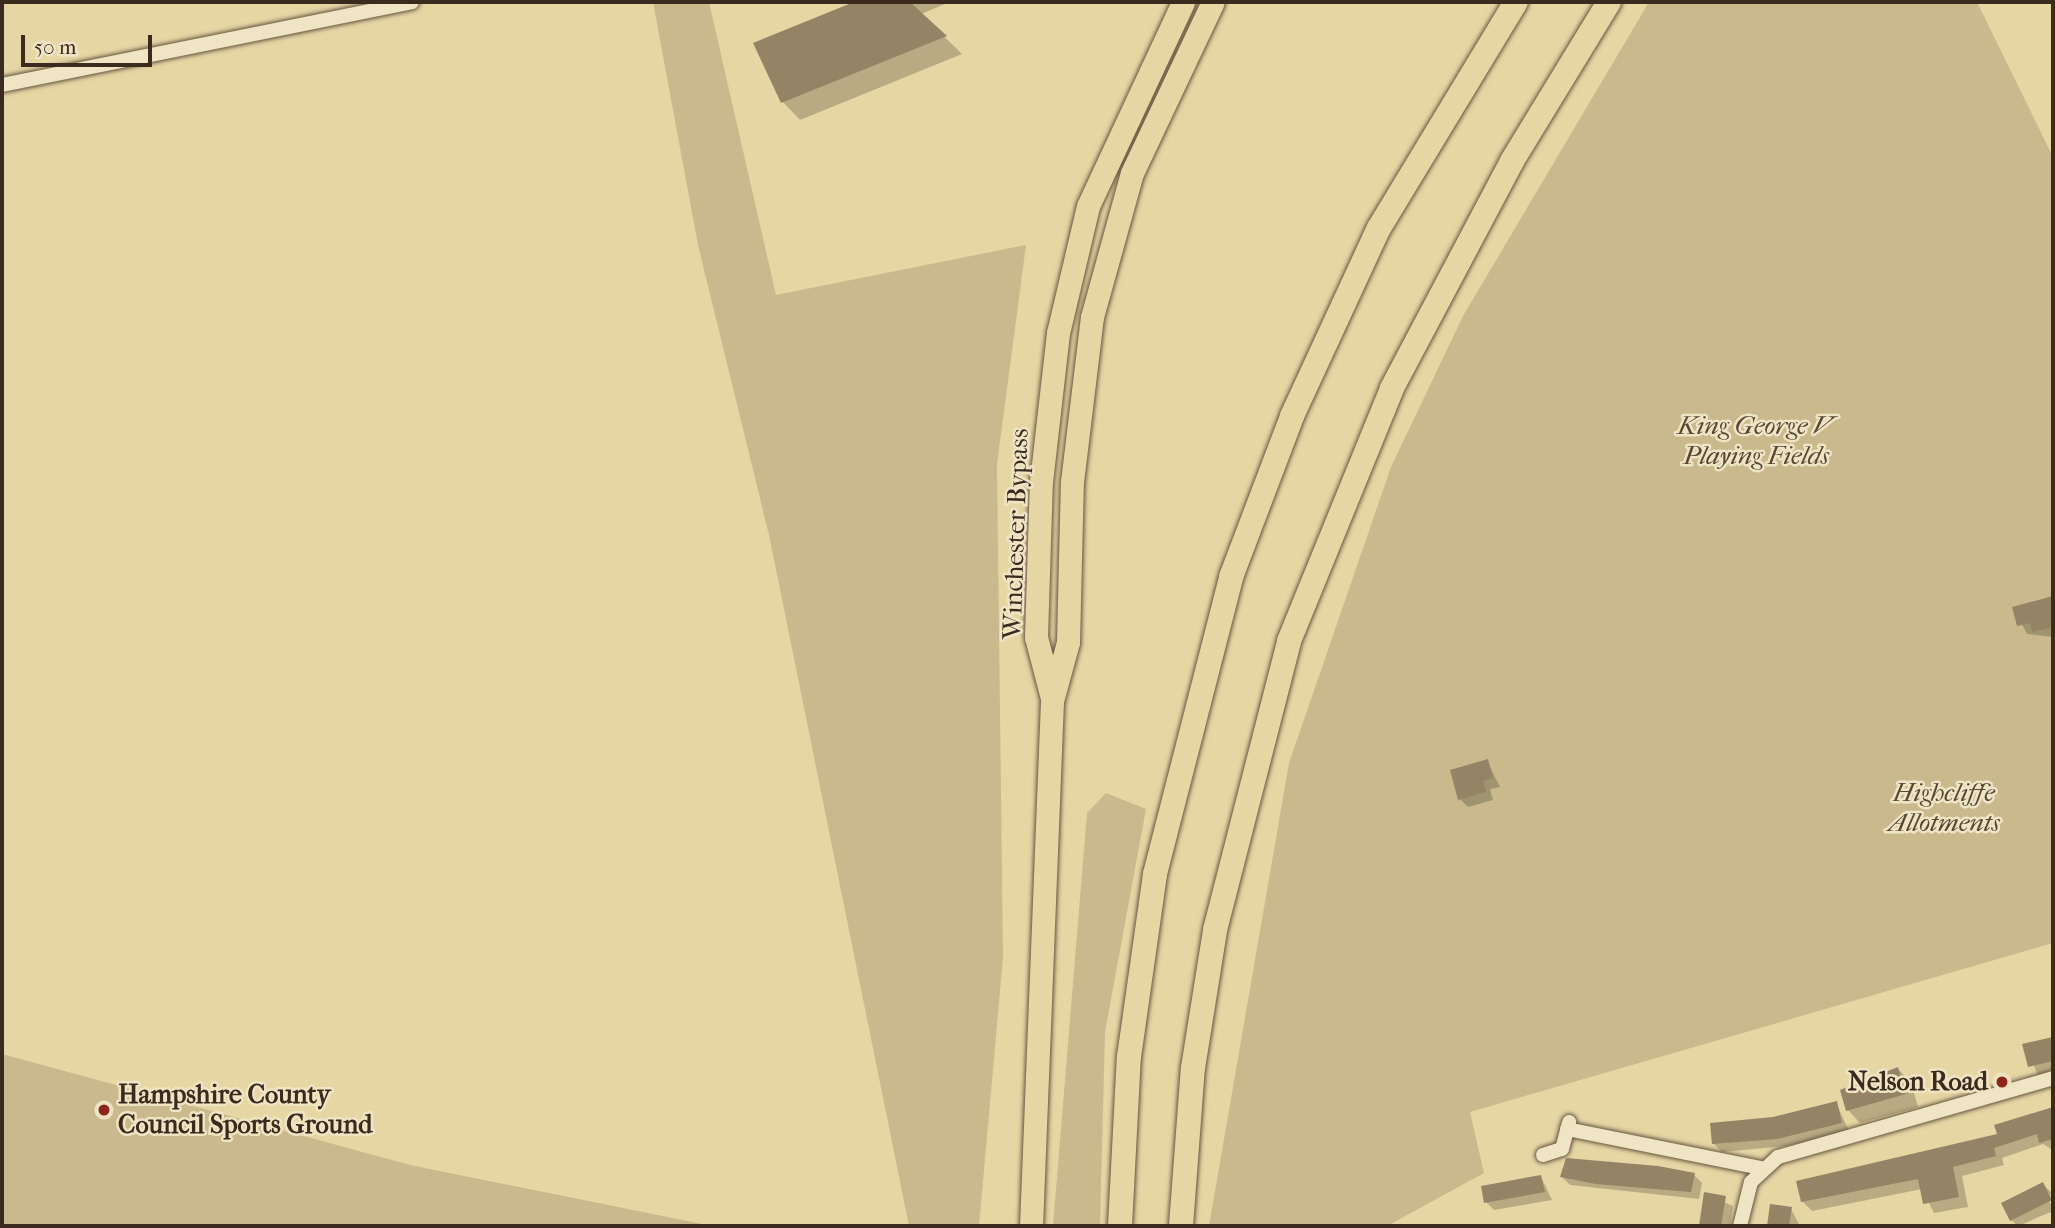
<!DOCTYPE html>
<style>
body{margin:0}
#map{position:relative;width:2055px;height:1228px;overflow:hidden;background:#e6d6a4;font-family:"IM FELL French Canon",serif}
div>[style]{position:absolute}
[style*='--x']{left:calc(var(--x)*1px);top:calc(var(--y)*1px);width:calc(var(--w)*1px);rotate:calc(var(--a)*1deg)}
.green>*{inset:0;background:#c9b98d}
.shadow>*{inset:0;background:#0003}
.building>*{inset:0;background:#948364}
.roads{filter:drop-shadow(0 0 2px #665540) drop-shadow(0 0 2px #665540)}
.minor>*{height:14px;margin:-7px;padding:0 7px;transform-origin:7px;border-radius:7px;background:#efe4c4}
.trunk>*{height:23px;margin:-11.5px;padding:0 11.5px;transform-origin:11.5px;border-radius:11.5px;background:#e6d6a4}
.motorway>*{height:24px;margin:-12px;padding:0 12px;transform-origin:12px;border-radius:12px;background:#e6d6a4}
.dots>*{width:19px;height:19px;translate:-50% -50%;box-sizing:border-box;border:4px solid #efe4c4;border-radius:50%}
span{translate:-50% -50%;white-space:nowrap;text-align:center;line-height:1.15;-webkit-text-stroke:5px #efe4c4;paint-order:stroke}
.park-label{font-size:26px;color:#574734;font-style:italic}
.street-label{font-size:26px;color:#3b2a1e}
.poi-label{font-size:26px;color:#3b2a1e;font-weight:700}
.right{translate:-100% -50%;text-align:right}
.left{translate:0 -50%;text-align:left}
.frame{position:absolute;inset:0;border:4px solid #3b2a1e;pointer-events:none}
.scale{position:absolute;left:21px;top:35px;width:131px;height:32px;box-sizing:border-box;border:4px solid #3b2a1e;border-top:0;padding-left:9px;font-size:21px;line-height:24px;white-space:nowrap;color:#3b2a1e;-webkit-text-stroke:5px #efe4c4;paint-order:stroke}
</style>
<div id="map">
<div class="green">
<i style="clip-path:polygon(653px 2px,709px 2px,776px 295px,1026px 245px,997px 464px,1003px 958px,979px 1226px,909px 1226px,769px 535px,698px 245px)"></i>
<i style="clip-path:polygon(1649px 2px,1977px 2px,2053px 157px,2053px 943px,1470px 1112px,1484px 1173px,1387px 1226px,1209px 1226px,1289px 763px,1391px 467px,1463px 316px)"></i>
<i style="clip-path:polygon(1106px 793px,1146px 809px,1105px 1032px,1100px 1226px,1053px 1226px,1087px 813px)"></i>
<i style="clip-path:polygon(2px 1054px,410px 1165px,712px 1226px,2px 1226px)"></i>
</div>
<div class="shadow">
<i style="clip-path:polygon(858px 2px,950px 2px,921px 14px,962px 54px,800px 120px,783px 102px,756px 44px)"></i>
<i style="clip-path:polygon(2053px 598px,2053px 637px,2027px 634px,2014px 609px)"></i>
<i style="clip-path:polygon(1487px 761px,1500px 787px,1490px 789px,1493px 800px,1468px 807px,1460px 799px)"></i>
<i style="clip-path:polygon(2053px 1037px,2053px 1070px,2038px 1075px,2024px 1045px)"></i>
<i style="clip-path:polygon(1898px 1069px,1911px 1082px,1918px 1107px,1860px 1123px,1848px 1110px)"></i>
<i style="clip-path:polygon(1836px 1103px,1849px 1131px,1786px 1146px,1722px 1152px,1713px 1143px,1773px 1119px)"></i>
<i style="clip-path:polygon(2053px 1109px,2053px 1150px,2043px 1144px,2002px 1158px,2004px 1165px,1962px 1176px,1968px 1207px,1934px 1213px,1922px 1189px,1812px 1211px,1802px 1201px,1999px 1135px,1996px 1126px)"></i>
<i style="clip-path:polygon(1694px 1175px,1702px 1183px,1699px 1199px,1570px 1185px,1562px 1177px)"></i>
<i style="clip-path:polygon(1541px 1177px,1552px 1200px,1494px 1210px,1486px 1202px)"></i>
<i style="clip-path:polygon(2042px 1184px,2051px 1192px,2053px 1197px,2046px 1191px,2053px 1211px,2018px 1226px,2011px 1220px)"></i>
<i style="clip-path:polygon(1706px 1194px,1733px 1206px,1730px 1226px,1700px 1226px)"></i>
<i style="clip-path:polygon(1772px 1206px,1791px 1209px,1800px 1226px,1768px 1226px)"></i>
</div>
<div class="building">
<i style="clip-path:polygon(854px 2px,910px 2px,947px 36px,781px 103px,753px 43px)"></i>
<i style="clip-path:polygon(2053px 596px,2053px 627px,2032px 632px,2030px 623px,2017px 626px,2012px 607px)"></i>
<i style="clip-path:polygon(1488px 759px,1493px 778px,1483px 781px,1486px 792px,1458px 800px,1450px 770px)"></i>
<i style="clip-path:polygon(2053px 1037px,2053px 1061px,2028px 1067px,2022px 1044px)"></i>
<i style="clip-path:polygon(1898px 1067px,1906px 1094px,1846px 1111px,1840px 1090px)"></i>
<i style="clip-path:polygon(1837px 1101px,1842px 1123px,1777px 1139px,1712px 1144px,1710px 1123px,1773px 1117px)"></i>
<i style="clip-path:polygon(2053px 1107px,2053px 1139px,2039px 1143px,2037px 1134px,1994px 1148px,1996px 1156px,1953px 1167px,1959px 1197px,1923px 1204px,1918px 1179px,1801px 1202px,1796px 1181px,1997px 1134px,1994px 1125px)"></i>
<i style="clip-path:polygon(1566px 1158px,1658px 1166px,1695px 1173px,1691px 1192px,1596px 1184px,1560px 1177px)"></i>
<i style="clip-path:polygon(1541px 1175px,1545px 1192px,1484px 1203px,1481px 1186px)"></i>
<i style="clip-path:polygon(2043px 1182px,2052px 1200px,2010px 1221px,2001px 1203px)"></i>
<i style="clip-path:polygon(1704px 1192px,1726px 1196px,1721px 1226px,1699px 1226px)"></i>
<i style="clip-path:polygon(1770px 1204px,1792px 1207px,1789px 1226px,1767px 1226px)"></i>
</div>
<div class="roads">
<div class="minor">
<i style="--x:2;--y:85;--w:418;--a:-11.4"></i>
<i style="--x:1567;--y:1129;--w:197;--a:11.4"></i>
<i style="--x:1543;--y:1155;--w:20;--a:-18"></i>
<i style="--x:1562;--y:1149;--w:28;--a:-75"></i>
<i style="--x:1740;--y:1226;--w:45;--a:-76"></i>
<i style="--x:1751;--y:1182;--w:37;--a:-43"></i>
<i style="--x:1778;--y:1157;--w:286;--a:-16"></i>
</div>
<div class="trunk">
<i style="--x:1052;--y:698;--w:63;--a:-104.7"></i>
<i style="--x:1036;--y:637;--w:155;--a:-88.2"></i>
<i style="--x:1041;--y:482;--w:150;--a:-83.5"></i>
<i style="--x:1058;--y:333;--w:130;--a:-76.7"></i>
<i style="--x:1088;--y:206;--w:225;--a:-65"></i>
<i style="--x:1031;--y:1226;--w:525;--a:-87.71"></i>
<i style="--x:1052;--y:701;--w:61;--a:-74.8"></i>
<i style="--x:1068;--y:642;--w:160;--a:-88.6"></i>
<i style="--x:1072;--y:482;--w:166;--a:-83.1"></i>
<i style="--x:1092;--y:317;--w:149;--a:-74.5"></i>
<i style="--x:1132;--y:173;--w:189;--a:-64.7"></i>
</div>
<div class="motorway">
<i style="--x:1120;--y:1226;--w:169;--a:-87"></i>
<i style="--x:1129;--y:1057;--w:185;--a:-81.9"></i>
<i style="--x:1155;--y:874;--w:307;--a:-75.6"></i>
<i style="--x:1231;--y:577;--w:172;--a:-69.2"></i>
<i style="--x:1292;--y:416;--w:207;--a:-65.2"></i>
<i style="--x:1379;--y:228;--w:264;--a:-58.8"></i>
<i style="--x:1181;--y:1226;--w:158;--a:-85.7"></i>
<i style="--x:1193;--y:1068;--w:140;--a:-80.9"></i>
<i style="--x:1215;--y:930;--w:298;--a:-75.6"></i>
<i style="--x:1289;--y:641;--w:273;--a:-67.8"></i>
<i style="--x:1392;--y:388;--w:257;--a:-62.1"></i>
<i style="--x:1512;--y:161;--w:186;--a:-58.6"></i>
</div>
</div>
<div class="dots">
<i style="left:2002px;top:1082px;background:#8f2418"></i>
<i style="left:104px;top:1110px;background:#8f2418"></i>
</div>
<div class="park-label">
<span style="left:1756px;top:441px">King George V<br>Playing Fields</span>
<span style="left:1944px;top:808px">Highcliffe<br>Allotments</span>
</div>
<div class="street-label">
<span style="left:1016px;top:534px;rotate:-88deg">Winchester Bypass</span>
</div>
<div class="poi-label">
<span class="right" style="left:1988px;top:1082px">Nelson Road</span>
<span class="left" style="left:118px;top:1110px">Hampshire County<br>Council Sports Ground</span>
</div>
<div class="frame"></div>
<div class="scale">50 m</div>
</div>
